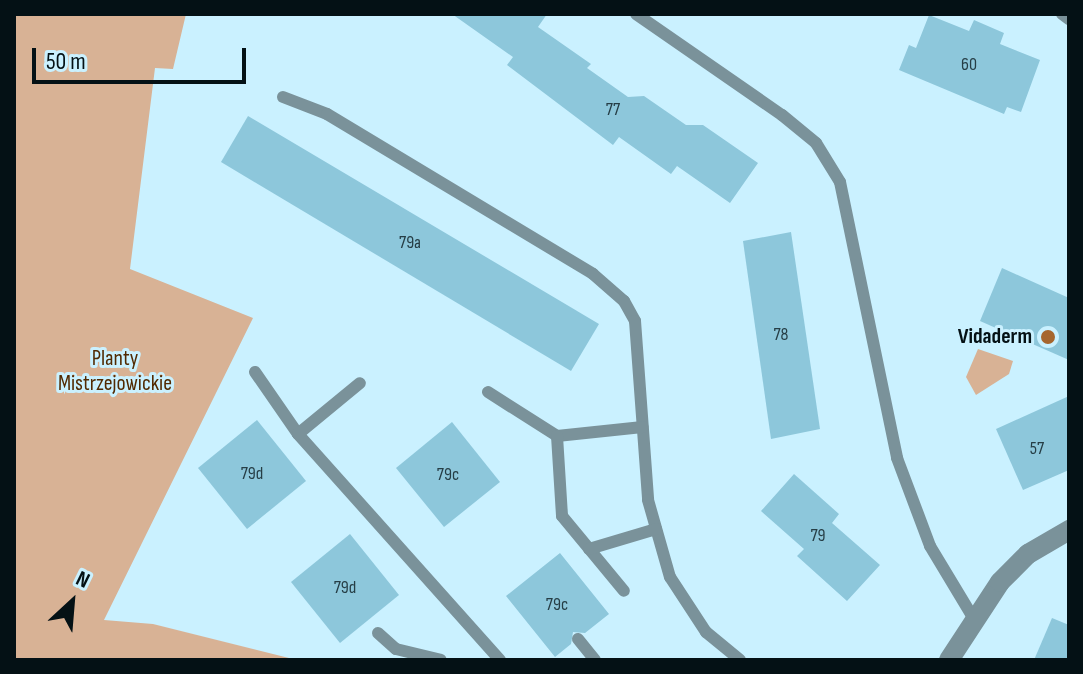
<!DOCTYPE html>
<style>
body{margin:0}
#map{position:relative;width:1083px;height:674px;overflow:hidden;background:#caf1ff;font-family:"Sofia Sans Condensed",sans-serif}
div>[style]{position:absolute}
[style*='--x']{left:calc(var(--x)*1px);top:calc(var(--y)*1px);width:calc(var(--w)*1px);rotate:calc(var(--a)*1deg)}
.green>*{inset:0;background:#d8b295}
.building>*{inset:0;background:#8dc7db}
.lane>*{height:12px;margin:-6px;padding:0 6px;transform-origin:6px;border-radius:6px;background:#7a929a}
.street>*{height:20px;margin:-10px;padding:0 10px;transform-origin:10px;border-radius:10px;background:#7a929a}
.dots>*{width:22px;height:22px;translate:-50% -50%;box-sizing:border-box;border:4px solid #caf1ff;border-radius:50%}
span{translate:-50% -50%;white-space:nowrap;text-align:center;line-height:1.15;-webkit-text-stroke:6px #caf1ff;paint-order:stroke}
.number-label{font-size:18px;color:#263e46}
.number-label span{-webkit-text-stroke-width:0}
.poi-label{font-size:22px;color:#041115;font-weight:700}
.right{translate:-100% -50%;text-align:right}
.park-label{font-size:22px;color:#512901}
.frame{position:absolute;inset:0;border:16px solid #041115;pointer-events:none}
.north{position:absolute;left:32px;top:562px;width:80px;height:80px;-webkit-text-stroke:6px #caf1ff;paint-order:stroke;rotate:26deg;font-size:22px;font-weight:700;line-height:32px;text-align:center;color:#041115}
.north::after{content:'';display:block;margin:auto;width:28px;height:36px;background:#041115;clip-path:polygon(50% 0,100% 100%,50% 72%,0 100%)}
.scale{position:absolute;left:32px;top:48px;width:214px;height:36px;box-sizing:border-box;border:4px solid #041115;border-top:0;padding-left:10px;font-size:24px;line-height:28px;white-space:nowrap;color:#041115;-webkit-text-stroke:6px #caf1ff;paint-order:stroke}
</style>
<div id="map">
<div class="green">
<i style="clip-path:polygon(14px 14px,186px 14px,173px 69px,155px 68px,130px 269px,253px 318px,104px 620px,153px 624px,297px 660px,14px 660px)"></i>
<i style="clip-path:polygon(978px 349px,1013px 361px,1009px 374px,976px 395px,966px 377px)"></i>
</div>
<div class="building">
<i style="clip-path:polygon(452px 14px,547px 14px,538px 27px,591px 64px,587px 68px,628px 97px,644px 96px,686px 125px,703px 125px,758px 163px,730px 203px,677px 166px,671px 174px,619px 137px,613px 145px,507px 65px,513px 57px)"></i>
<i style="clip-path:polygon(929px 15px,969px 31px,974px 20px,1004px 33px,1000px 44px,1040px 60px,1021px 112px,1007px 107px,1004px 114px,899px 70px,909px 45px,916px 48px)"></i>
<i style="clip-path:polygon(248px 116px,599px 324px,571px 371px,221px 162px)"></i>
<i style="clip-path:polygon(791px 232px,820px 429px,771px 439px,743px 241px)"></i>
<i style="clip-path:polygon(1002px 268px,1069px 298px,1069px 360px,980px 321px)"></i>
<i style="clip-path:polygon(1069px 396px,1069px 470px,1023px 490px,996px 429px)"></i>
<i style="clip-path:polygon(257px 420px,306px 481px,247px 529px,198px 468px)"></i>
<i style="clip-path:polygon(452px 422px,500px 482px,444px 527px,396px 468px)"></i>
<i style="clip-path:polygon(794px 474px,839px 514px,832px 523px,880px 565px,847px 601px,797px 556px,804px 549px,761px 511px)"></i>
<i style="clip-path:polygon(350px 534px,399px 595px,340px 643px,291px 582px)"></i>
<i style="clip-path:polygon(560px 553px,609px 614px,585px 633px,573px 632px,571px 644px,555px 657px,506px 596px)"></i>
<i style="clip-path:polygon(1052px 618px,1069px 625px,1069px 660px,1034px 660px)"></i>
</div>
<div class="lane">
<i style="--x:636;--y:14;--w:178;--a:34.7"></i>
<i style="--x:782;--y:115;--w:44;--a:39.5"></i>
<i style="--x:816;--y:143;--w:46;--a:58.4"></i>
<i style="--x:840;--y:182;--w:282;--a:78.3"></i>
<i style="--x:897;--y:458;--w:94;--a:69.4"></i>
<i style="--x:930;--y:546;--w:85;--a:58.9"></i>
<i style="--x:1062;--y:14;--w:9;--a:36"></i>
<i style="--x:283;--y:97;--w:47;--a:21.1"></i>
<i style="--x:327;--y:114;--w:310;--a:31"></i>
<i style="--x:593;--y:274;--w:41;--a:41.1"></i>
<i style="--x:624;--y:301;--w:23;--a:61"></i>
<i style="--x:635;--y:321;--w:179;--a:85.8"></i>
<i style="--x:648;--y:500;--w:80;--a:74.1"></i>
<i style="--x:670;--y:577;--w:66;--a:56.8"></i>
<i style="--x:706;--y:632;--w:44;--a:39.5"></i>
<i style="--x:255;--y:372;--w:75;--a:55.3"></i>
<i style="--x:298;--y:434;--w:303;--a:48.2"></i>
<i style="--x:488;--y:392;--w:82;--a:32.5"></i>
<i style="--x:557;--y:436;--w:86;--a:-6"></i>
<i style="--x:298;--y:434;--w:80;--a:-39.4"></i>
<i style="--x:557;--y:436;--w:80;--a:86.4"></i>
<i style="--x:562;--y:516;--w:97;--a:50.4"></i>
<i style="--x:589;--y:549;--w:70;--a:-16.6"></i>
<i style="--x:378;--y:633;--w:24;--a:42"></i>
<i style="--x:396;--y:649;--w:46;--a:13.7"></i>
<i style="--x:578;--y:639;--w:27;--a:51"></i>
</div>
<div class="street">
<i style="--x:949;--y:660;--w:93;--a:-56.8"></i>
<i style="--x:1000;--y:582;--w:40;--a:-45"></i>
<i style="--x:1028;--y:554;--w:48;--a:-30.3"></i>
</div>
<div class="dots">
<i style="left:1048px;top:337px;background:#a6662e"></i>
</div>
<div class="number-label">
<span style="left:969px;top:65px">60</span>
<span style="left:613px;top:110px">77</span>
<span style="left:410px;top:243px">79a</span>
<span style="left:781px;top:335px">78</span>
<span style="left:1037px;top:449px">57</span>
<span style="left:252px;top:474px">79d</span>
<span style="left:448px;top:475px">79c</span>
<span style="left:818px;top:536px">79</span>
<span style="left:345px;top:588px">79d</span>
<span style="left:557px;top:605px">79c</span>
</div>
<div class="poi-label">
<span class="right" style="left:1032px;top:337px">Vidaderm</span>
</div>
<div class="park-label">
<span style="left:115px;top:371px">Planty<br>Mistrzejowickie</span>
</div>
<div class="frame"></div>
<div class="north">N</div>
<div class="scale">50 m</div>
</div>
